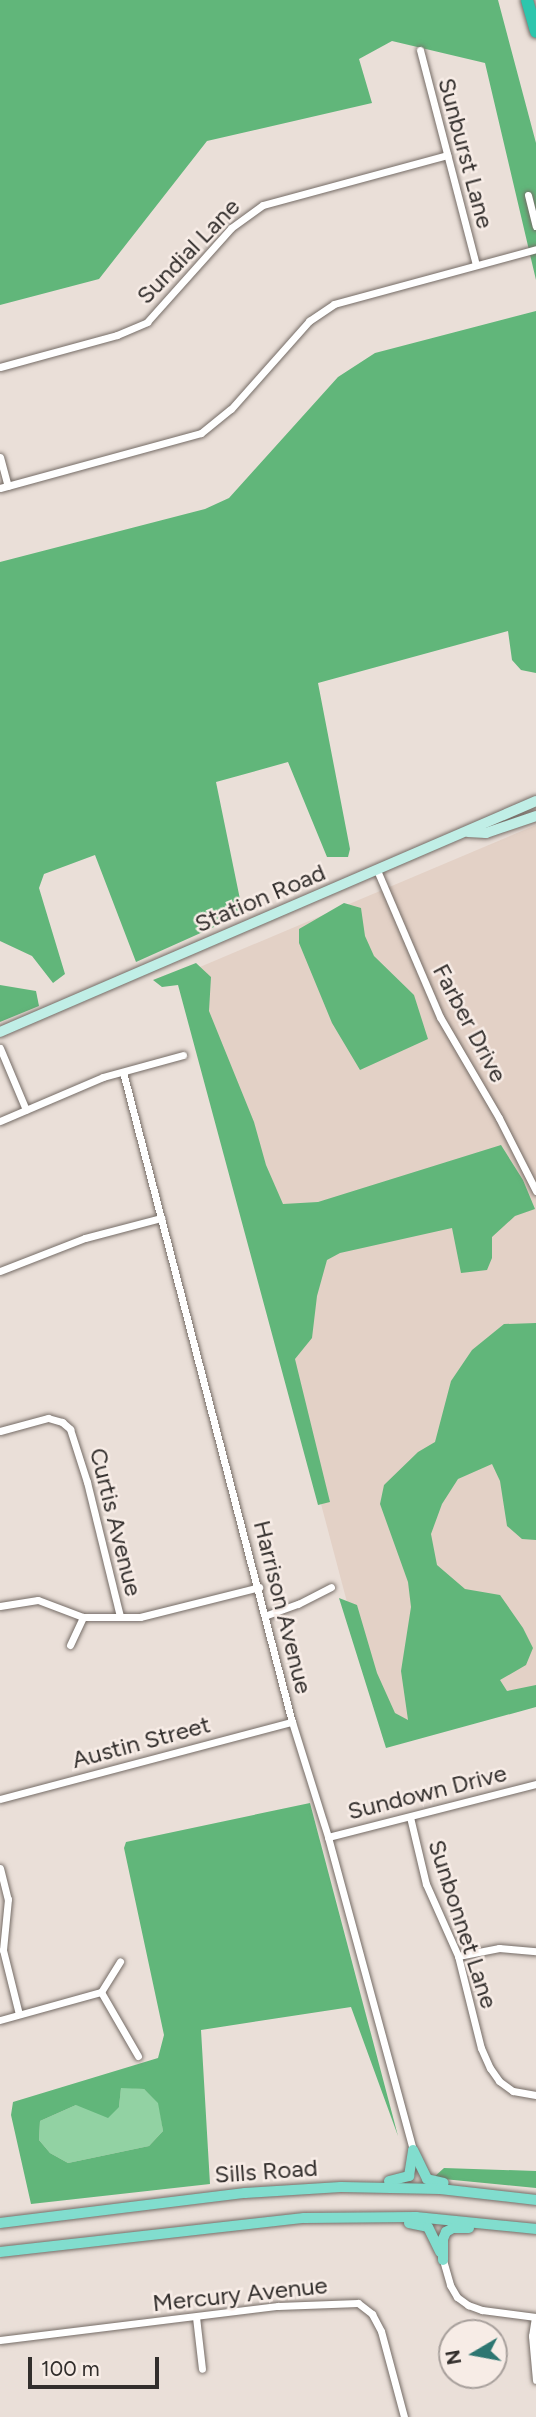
<!DOCTYPE html>
<style>
body{margin:0}
#map{position:relative;width:536px;height:2417px;overflow:hidden;background:#eadfd8;font-family:Figtree,sans-serif}
div>[style]{position:absolute}
[style*='--x']{left:calc(var(--x)*1px);top:calc(var(--y)*1px);width:calc(var(--w)*1px);rotate:calc(var(--a)*1deg)}
.built>*{inset:0;background:#e3d1c6}
.green>*{inset:0;background:#92d2a3}
.forest>*{inset:0;background:#61b67a}
.roads{filter:drop-shadow(0 0 2px #756c66) drop-shadow(0 0 2px #756c66)}
.street>*{height:7px;margin:-3.5px;padding:0 3.5px;transform-origin:3.5px;border-radius:3.5px;background:#fff}
.secondary>*{height:10px;margin:-5px;padding:0 5px;transform-origin:5px;border-radius:5px;background:#c0eee6}
.primary>*{height:10px;margin:-5px;padding:0 5px;transform-origin:5px;border-radius:5px;background:#81ddce}
.highway>*{height:12px;margin:-6px;padding:0 6px;transform-origin:6px;border-radius:6px;background:#2dc6ad}
span{translate:-50% -50%;white-space:nowrap;text-align:center;line-height:1.15;-webkit-text-stroke:5px #f7ece6;paint-order:stroke}
.street-label{font-size:24px;color:#322e2c}
.north{position:absolute;left:438px;top:2319px;width:70px;height:70px;box-sizing:border-box;background:#f7ece6;border:2px solid #a8a09c;border-radius:50%;rotate:260deg;font-size:19px;font-weight:700;line-height:28px;text-align:center;color:#322e2c}
.north::after{content:'';display:block;margin:auto;width:24px;height:32px;background:#2d7671;clip-path:polygon(50% 0,100% 100%,50% 72%,0 100%)}
.scale{position:absolute;left:28px;top:2357px;width:131px;height:32px;box-sizing:border-box;border:4px solid #322e2c;border-top:0;padding-left:9px;font-size:21px;line-height:24px;white-space:nowrap;color:#322e2c;-webkit-text-stroke:5px #f7ece6;paint-order:stroke}
</style>
<div id="map">
<div class="built">
<i style="clip-path:polygon(536px 825px,536px 1697px,384px 1742px,181px 975px)"></i>
</div>
<div class="green">
<i style="clip-path:polygon(121px 2087px,144px 2089px,159px 2103px,163px 2131px,149px 2146px,68px 2163px,50px 2153px,39px 2140px,40px 2121px,76px 2105px,119px 2107px)"></i>
</div>
<div class="forest">
<i style="clip-path:polygon(0 0,498px 0,536px 143px,536px 280px,485px 63px,392px 41px,359px 59px,372px 103px,207px 141px,99px 279px,0 305px)"></i>
<i style="clip-path:polygon(536px 311px,536px 673px,521px 670px,512px 660px,508px 631px,318px 683px,350px 849px,348px 857px,327px 857px,288px 762px,216px 782px,243px 914px,136px 962px,95px 855px,44px 874px,39px 888px,65px 974px,53px 983px,32px 956px,0 941px,0 562px,205px 509px,229px 498px,338px 377px,375px 353px)"></i>
<i style="clip-path:polygon(344px 903px,361px 908px,365px 936px,374px 956px,414px 995px,428px 1039px,360px 1070px,332px 1023px,299px 943px,299px 929px)"></i>
<i style="clip-path:polygon(196px 963px,211px 977px,209px 1011px,254px 1122px,266px 1165px,283px 1204px,318px 1202px,501px 1145px,523px 1180px,535px 1209px,515px 1216px,492px 1237px,492px 1258px,487px 1270px,461px 1273px,452px 1228px,340px 1253px,327px 1260px,317px 1296px,312px 1338px,295px 1359px,330px 1502px,318px 1505px,178px 985px,162px 987px,153px 980px)"></i>
<i style="clip-path:polygon(0 985px,36px 991px,39px 1006px,0 1022px)"></i>
<i style="clip-path:polygon(536px 1323px,536px 1540px,522px 1539px,507px 1526px,500px 1481px,492px 1464px,458px 1479px,442px 1504px,431px 1534px,437px 1565px,465px 1589px,500px 1595px,523px 1628px,533px 1648px,526px 1665px,500px 1680px,507px 1691px,536px 1685px,536px 1707px,386px 1748px,339px 1598px,357px 1605px,377px 1673px,395px 1713px,408px 1720px,401px 1671px,411px 1607px,408px 1582px,380px 1504px,384px 1485px,418px 1452px,435px 1442px,451px 1381px,472px 1350px,504px 1324px)"></i>
<i style="clip-path:polygon(evenodd,310px 1803px,398px 2136px,351px 2007px,201px 2030px,210px 2184px,31px 2204px,11px 2115px,13px 2102px,158px 2058px,164px 2035px,124px 1848px,126px 1842px,310px 1803px,121px 2088px,144px 2089px,158px 2103px,163px 2131px,149px 2146px,68px 2163px,50px 2153px,39px 2140px,40px 2121px,76px 2105px,108px 2118px,119px 2107px,121px 2088px)"></i>
<i style="clip-path:polygon(444px 2168px,536px 2171px,536px 2188px,433px 2178px)"></i>
</div>
<div class="roads">
<div class="street">
<i style="--x:420;--y:50;--w:222;--a:75.4"></i>
<i style="--x:528;--y:195;--w:32;--a:76"></i>
<i style="--x:0;--y:367;--w:121;--a:-15.3"></i>
<i style="--x:117;--y:335;--w:33;--a:-23"></i>
<i style="--x:147;--y:322;--w:126;--a:-48.2"></i>
<i style="--x:231;--y:228;--w:39;--a:-36"></i>
<i style="--x:263;--y:205;--w:191;--a:-15.2"></i>
<i style="--x:0;--y:457;--w:30;--a:75"></i>
<i style="--x:0;--y:488;--w:208;--a:-15.3"></i>
<i style="--x:201;--y:433;--w:38;--a:-39"></i>
<i style="--x:231;--y:409;--w:118;--a:-48.4"></i>
<i style="--x:309;--y:321;--w:30;--a:-34"></i>
<i style="--x:334;--y:304;--w:209;--a:-15.2"></i>
<i style="--x:377;--y:870;--w:160;--a:66.8"></i>
<i style="--x:440;--y:1017;--w:117;--a:59.7"></i>
<i style="--x:499;--y:1118;--w:82;--a:63.1"></i>
<i style="--x:0;--y:1048;--w:67;--a:67.2"></i>
<i style="--x:123;--y:1072;--w:672;--a:75.43"></i>
<i style="--x:292;--y:1722;--w:121;--a:72.6"></i>
<i style="--x:328;--y:1837;--w:324;--a:74.8"></i>
<i style="--x:0;--y:1121;--w:112;--a:-23.1"></i>
<i style="--x:103;--y:1077;--w:83;--a:-15.4"></i>
<i style="--x:0;--y:1271;--w:91;--a:-21.2"></i>
<i style="--x:85;--y:1238;--w:79;--a:-14.7"></i>
<i style="--x:0;--y:1431;--w:50;--a:-15.2"></i>
<i style="--x:48;--y:1418;--w:15;--a:16"></i>
<i style="--x:62;--y:1422;--w:11;--a:41"></i>
<i style="--x:70;--y:1429;--w:56;--a:72.2"></i>
<i style="--x:87;--y:1482;--w:138;--a:76.2"></i>
<i style="--x:0;--y:1606;--w:38;--a:-9"></i>
<i style="--x:38;--y:1600;--w:48;--a:20.7"></i>
<i style="--x:83;--y:1617;--w:57;--a:0"></i>
<i style="--x:140;--y:1617;--w:123;--a:-14.1"></i>
<i style="--x:267;--y:1615;--w:33;--a:-20"></i>
<i style="--x:298;--y:1604;--w:37;--a:-27"></i>
<i style="--x:70;--y:1645;--w:31;--a:-65"></i>
<i style="--x:0;--y:1799;--w:302;--a:-14.8"></i>
<i style="--x:410;--y:1817;--w:69;--a:76.6"></i>
<i style="--x:426;--y:1884;--w:79;--a:66"></i>
<i style="--x:458;--y:1956;--w:95;--a:76"></i>
<i style="--x:481;--y:2048;--w:22;--a:66"></i>
<i style="--x:490;--y:2068;--w:16;--a:55"></i>
<i style="--x:499;--y:2081;--w:17;--a:36"></i>
<i style="--x:513;--y:2091;--w:23;--a:10"></i>
<i style="--x:328;--y:1837;--w:215;--a:-14.3"></i>
<i style="--x:0;--y:1868;--w:32;--a:76"></i>
<i style="--x:8;--y:1899;--w:51;--a:95.6"></i>
<i style="--x:3;--y:1950;--w:66;--a:76"></i>
<i style="--x:458;--y:1956;--w:42;--a:-11"></i>
<i style="--x:499;--y:1948;--w:37;--a:5"></i>
<i style="--x:101;--y:1992;--w:74;--a:60"></i>
<i style="--x:0;--y:2020;--w:105;--a:-15.5"></i>
<i style="--x:101;--y:1992;--w:36;--a:-58"></i>
<i style="--x:443;--y:2260;--w:26;--a:74"></i>
<i style="--x:450;--y:2285;--w:14;--a:60"></i>
<i style="--x:457;--y:2297;--w:14;--a:36"></i>
<i style="--x:468;--y:2305;--w:15;--a:20"></i>
<i style="--x:482;--y:2310;--w:54;--a:7.4"></i>
<i style="--x:196;--y:2317;--w:52;--a:83.4"></i>
<i style="--x:535;--y:2317;--w:19;--a:99"></i>
<i style="--x:532;--y:2336;--w:44;--a:84.8"></i>
<i style="--x:0;--y:2340;--w:280;--a:-7"></i>
<i style="--x:278;--y:2306;--w:80;--a:-2.1"></i>
<i style="--x:358;--y:2303;--w:18;--a:38"></i>
<i style="--x:372;--y:2314;--w:19;--a:62"></i>
<i style="--x:381;--y:2331;--w:89;--a:75"></i>
</div>
<div class="secondary">
<i style="--x:468;--y:832;--w:18;--a:3"></i>
<i style="--x:486;--y:833;--w:53;--a:-18.8"></i>
<i style="--x:0;--y:1032;--w:584;--a:-23.31"></i>
</div>
<div class="primary">
<i style="--x:413;--y:2150;--w:32;--a:64"></i>
<i style="--x:427;--y:2179;--w:17;--a:13"></i>
<i style="--x:389;--y:2181;--w:21;--a:-14"></i>
<i style="--x:409;--y:2176;--w:24;--a:-81"></i>
<i style="--x:0;--y:2223;--w:247;--a:-7"></i>
<i style="--x:245;--y:2193;--w:96;--a:-3.6"></i>
<i style="--x:341;--y:2187;--w:99;--a:1.2"></i>
<i style="--x:440;--y:2189;--w:97;--a:6.5"></i>
<i style="--x:409;--y:2223;--w:19;--a:12"></i>
<i style="--x:428;--y:2227;--w:28;--a:64"></i>
<i style="--x:0;--y:2252;--w:306;--a:-6.4"></i>
<i style="--x:304;--y:2218;--w:112;--a:-0.5"></i>
<i style="--x:416;--y:2217;--w:121;--a:5.7"></i>
<i style="--x:443;--y:2260;--w:21;--a:-90"></i>
<i style="--x:443;--y:2239;--w:8;--a:-67"></i>
<i style="--x:446;--y:2232;--w:8;--a:-30"></i>
<i style="--x:453;--y:2228;--w:16;--a:0"></i>
</div>
<div class="highway">
<i style="--x:527;--y:0;--w:33;--a:74"></i>
</div>
</div>
<div class="street-label">
<span style="left:466px;top:153px;rotate:75deg">Sunburst Lane</span>
<span style="left:188px;top:251px;rotate:-46deg">Sundial Lane</span>
<span style="left:260px;top:898px;rotate:-23deg">Station Road</span>
<span style="left:470px;top:1023px;rotate:62deg">Farber Drive</span>
<span style="left:116px;top:1522px;rotate:76deg">Curtis Avenue</span>
<span style="left:283px;top:1607px;rotate:76deg">Harrison Avenue</span>
<span style="left:141px;top:1742px;rotate:-15deg">Austin Street</span>
<span style="left:427px;top:1792px;rotate:-14deg">Sundown Drive</span>
<span style="left:463px;top:1924px;rotate:72deg">Sunbonnet Lane</span>
<span style="left:266px;top:2171px;rotate:-4deg">Sills Road</span>
<span style="left:240px;top:2294px;rotate:-6deg">Mercury Avenue</span>
</div>
<div class="north">N</div>
<div class="scale">100 m</div>
</div>
